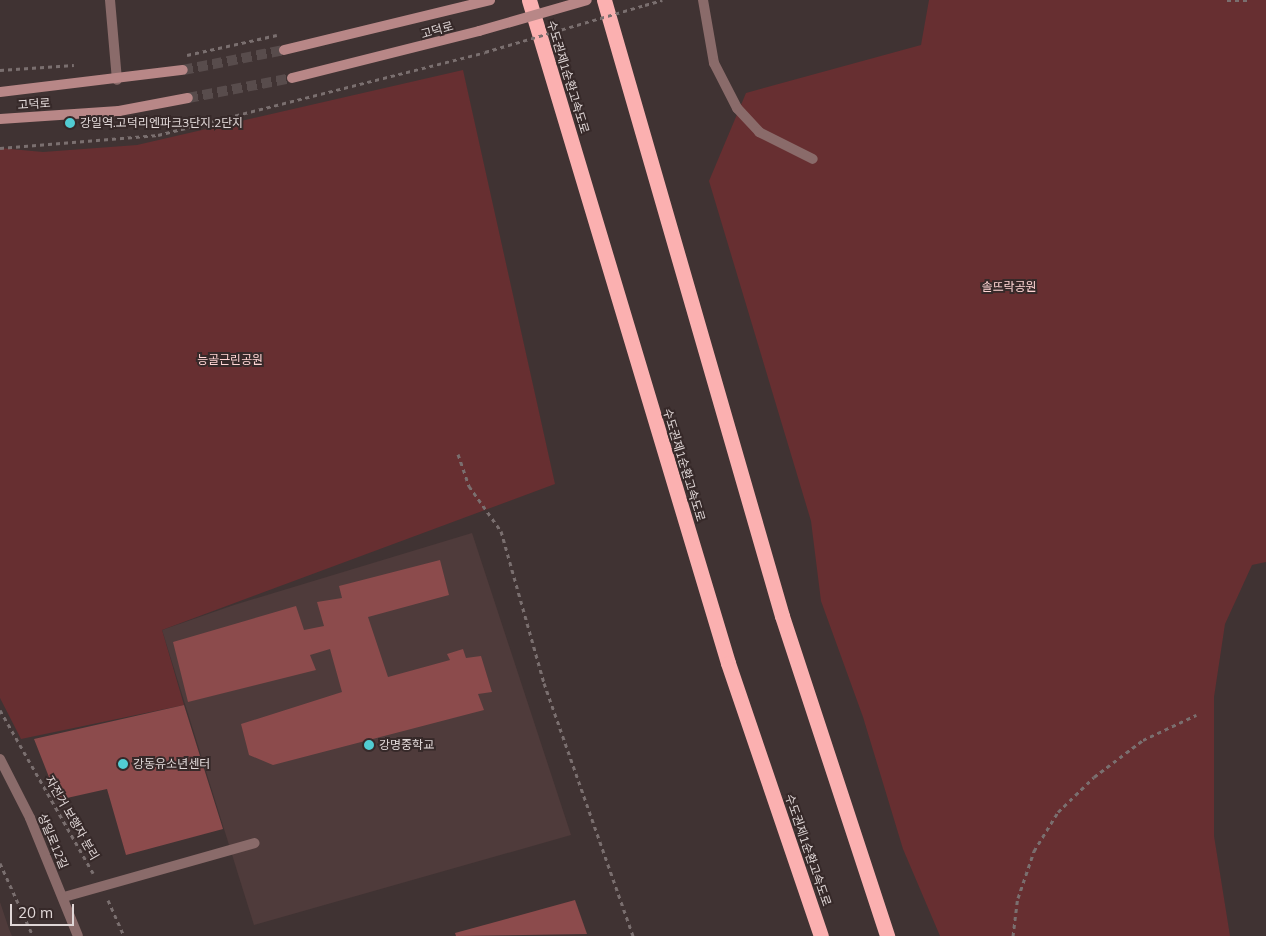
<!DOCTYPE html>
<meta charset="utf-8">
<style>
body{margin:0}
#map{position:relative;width:1266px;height:936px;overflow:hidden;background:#403333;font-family:Mulish,"Noto Sans KR",sans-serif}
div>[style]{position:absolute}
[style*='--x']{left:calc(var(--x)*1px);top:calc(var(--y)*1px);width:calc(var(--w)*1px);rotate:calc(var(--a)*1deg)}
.built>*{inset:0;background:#4f3b3b}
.green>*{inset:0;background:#672f31}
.building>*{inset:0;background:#8c4b4c}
.secondary-tunnel>*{height:10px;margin-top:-5px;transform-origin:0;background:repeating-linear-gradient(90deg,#584c4c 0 10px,transparent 0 15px)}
.path>*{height:3px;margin-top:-1.5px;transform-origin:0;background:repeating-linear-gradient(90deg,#7a6f6f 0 4px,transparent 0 8px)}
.lane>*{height:10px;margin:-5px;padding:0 5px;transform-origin:5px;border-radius:5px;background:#8a6b6a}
.street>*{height:10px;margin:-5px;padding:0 5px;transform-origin:5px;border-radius:5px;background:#8a6b6a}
.secondary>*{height:10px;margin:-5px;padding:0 5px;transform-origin:5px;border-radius:5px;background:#b88787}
.highway>*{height:15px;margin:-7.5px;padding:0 7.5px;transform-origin:7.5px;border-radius:7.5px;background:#fbb0b0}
.path-bridge>*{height:3px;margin-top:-1.5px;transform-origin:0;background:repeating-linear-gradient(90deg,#7a6f6f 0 4px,transparent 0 8px)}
.secondary-bridge>*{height:10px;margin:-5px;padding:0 5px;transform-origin:5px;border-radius:5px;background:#b88787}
.dots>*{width:14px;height:14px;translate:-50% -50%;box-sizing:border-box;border:2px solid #362929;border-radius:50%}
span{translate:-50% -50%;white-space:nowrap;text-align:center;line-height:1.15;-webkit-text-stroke:4px #362929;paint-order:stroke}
.street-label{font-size:12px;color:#e0d7d7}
.poi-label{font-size:12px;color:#e0d7d7}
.left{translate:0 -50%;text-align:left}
.park-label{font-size:12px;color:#ffd5d4}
.scale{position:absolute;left:10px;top:904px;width:64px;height:22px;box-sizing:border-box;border:2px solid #e0d7d7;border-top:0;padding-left:6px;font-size:15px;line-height:18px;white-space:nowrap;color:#e0d7d7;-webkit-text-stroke:4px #362929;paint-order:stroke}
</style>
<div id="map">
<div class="built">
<i style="clip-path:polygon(472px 533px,571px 835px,254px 925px,162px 630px,234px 605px)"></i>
<i style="clip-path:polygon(0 902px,9px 929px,12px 936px,0 936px)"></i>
</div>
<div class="green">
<i style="clip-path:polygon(929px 0,1266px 0,1266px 562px,1252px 565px,1225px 624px,1214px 697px,1214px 836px,1230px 936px,940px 936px,903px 849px,863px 717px,821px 601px,811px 521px,709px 181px,746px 93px,921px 45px)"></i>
<i style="clip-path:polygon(463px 70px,555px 484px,162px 630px,184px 705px,21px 739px,0 698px,0 148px,43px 152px,137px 145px)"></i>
</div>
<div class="building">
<i style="clip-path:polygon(440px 560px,449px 595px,368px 617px,388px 677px,450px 660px,447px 654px,463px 649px,466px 658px,481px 656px,492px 692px,478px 694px,484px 710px,273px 765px,249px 755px,241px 724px,342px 692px,330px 649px,310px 655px,316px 670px,188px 702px,173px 642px,296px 606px,304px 630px,324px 626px,317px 602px,342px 598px,339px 586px)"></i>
<i style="clip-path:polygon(184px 705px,223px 829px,126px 855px,107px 789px,58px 800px,34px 739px)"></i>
<i style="clip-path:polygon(575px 900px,587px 934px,456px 936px,455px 933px)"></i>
</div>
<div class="secondary-tunnel">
<i style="--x:183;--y:70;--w:103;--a:-11.2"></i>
<i style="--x:188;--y:98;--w:106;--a:-10.9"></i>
</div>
<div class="path">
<i style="--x:1227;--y:0;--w:21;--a:0"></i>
<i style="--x:645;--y:5;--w:18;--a:-16"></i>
<i style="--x:187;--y:55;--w:92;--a:-12.5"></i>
<i style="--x:0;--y:70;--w:74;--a:-3.9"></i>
<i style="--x:0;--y:148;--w:159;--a:-4.7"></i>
<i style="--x:158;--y:135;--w:337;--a:-14.2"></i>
<i style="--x:458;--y:454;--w:34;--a:71"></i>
<i style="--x:469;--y:486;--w:55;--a:54.6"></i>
<i style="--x:501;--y:531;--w:158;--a:74.2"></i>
<i style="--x:544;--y:683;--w:268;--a:70.6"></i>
<i style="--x:0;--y:710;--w:188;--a:60.3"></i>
<i style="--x:0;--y:863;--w:80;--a:65.7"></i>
<i style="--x:108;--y:900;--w:39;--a:66"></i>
<i style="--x:1013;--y:936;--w:38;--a:-83"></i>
<i style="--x:1018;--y:898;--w:50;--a:-71.2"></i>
<i style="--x:1034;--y:851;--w:46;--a:-58.4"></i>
<i style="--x:1058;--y:812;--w:50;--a:-44.2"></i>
<i style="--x:1094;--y:777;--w:61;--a:-37.1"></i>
<i style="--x:1143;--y:740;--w:59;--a:-25.3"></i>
</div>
<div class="lane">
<i style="--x:703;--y:0;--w:64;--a:80.1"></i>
<i style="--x:714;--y:63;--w:51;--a:62.9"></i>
<i style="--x:737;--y:108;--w:33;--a:47"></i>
<i style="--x:759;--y:132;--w:60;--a:26.6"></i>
<i style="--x:64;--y:897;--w:198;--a:-15.8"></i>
</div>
<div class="street">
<i style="--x:110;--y:0;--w:80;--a:85"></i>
<i style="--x:0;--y:759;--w:66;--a:63"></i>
<i style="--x:30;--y:818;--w:127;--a:67.9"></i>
</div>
<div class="secondary">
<i style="--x:284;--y:50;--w:212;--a:-13.6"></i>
<i style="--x:292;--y:78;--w:193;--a:-14.1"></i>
<i style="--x:0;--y:92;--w:184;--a:-6.9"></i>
<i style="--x:0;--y:119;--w:119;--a:-3.8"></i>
<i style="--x:119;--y:111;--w:70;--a:-10.7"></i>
</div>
<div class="highway">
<i style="--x:529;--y:0;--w:692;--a:73.29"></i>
<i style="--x:728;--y:663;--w:288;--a:71.2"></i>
<i style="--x:604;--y:0;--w:641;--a:73.88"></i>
<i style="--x:782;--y:616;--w:337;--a:71.8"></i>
</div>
<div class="path-bridge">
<i style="--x:485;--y:52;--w:167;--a:-16.4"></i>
</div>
<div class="secondary-bridge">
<i style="--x:479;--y:31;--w:112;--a:-16"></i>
</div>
<div class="dots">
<i style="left:70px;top:123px;background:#51ccd2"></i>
<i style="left:369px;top:745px;background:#51ccd2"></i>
<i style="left:123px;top:764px;background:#51ccd2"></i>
</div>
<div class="street-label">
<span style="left:437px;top:30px;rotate:-16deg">고덕로</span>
<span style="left:568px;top:77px;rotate:73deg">수도권제1순환고속도로</span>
<span style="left:34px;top:104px;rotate:-4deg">고덕로</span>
<span style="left:684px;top:465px;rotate:73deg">수도권제1순환고속도로</span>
<span style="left:72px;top:818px;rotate:60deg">자전거 보행자 분리</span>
<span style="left:53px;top:841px;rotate:67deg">상일로12길</span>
<span style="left:808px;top:850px;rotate:71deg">수도권제1순환고속도로</span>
</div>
<div class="poi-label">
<span class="left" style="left:80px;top:123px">강일역.고덕리엔파크3단지.2단지</span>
<span class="left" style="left:379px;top:745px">강명중학교</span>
<span class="left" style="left:133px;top:764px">강동유소년센터</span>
</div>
<div class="park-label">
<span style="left:1009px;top:287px">솔뜨락공원</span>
<span style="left:230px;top:360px">능골근린공원</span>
</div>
<div class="scale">20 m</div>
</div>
